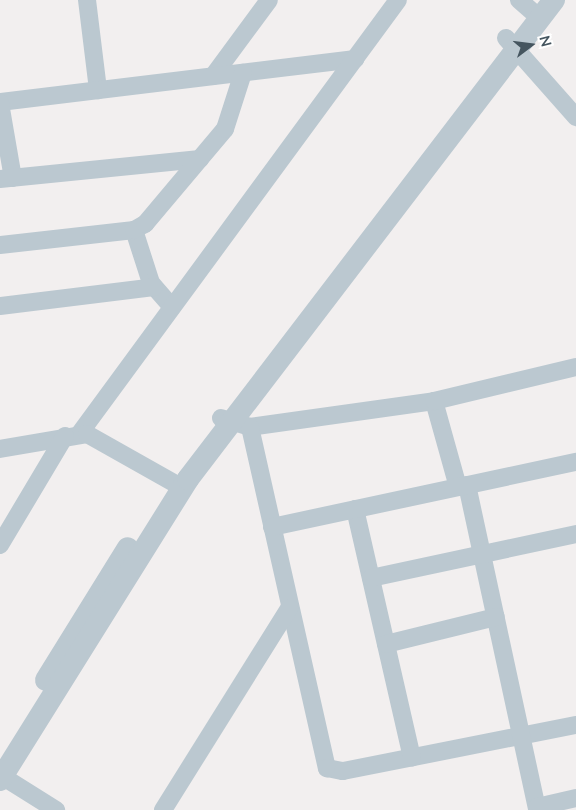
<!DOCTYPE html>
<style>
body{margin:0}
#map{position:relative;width:576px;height:810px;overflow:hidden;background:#f2efef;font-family:Lato,sans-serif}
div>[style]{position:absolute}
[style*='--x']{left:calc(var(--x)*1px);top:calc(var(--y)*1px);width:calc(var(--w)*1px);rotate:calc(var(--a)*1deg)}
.minor>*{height:18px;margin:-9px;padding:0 9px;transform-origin:9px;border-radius:9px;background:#bbc8d0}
.tertiary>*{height:22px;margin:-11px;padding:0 11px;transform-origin:11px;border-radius:11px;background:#bbc8d0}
span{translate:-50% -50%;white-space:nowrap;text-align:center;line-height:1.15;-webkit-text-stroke:4.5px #fff;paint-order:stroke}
.north{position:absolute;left:506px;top:20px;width:50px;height:50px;-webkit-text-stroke:4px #fff;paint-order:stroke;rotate:75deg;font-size:14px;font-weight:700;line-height:20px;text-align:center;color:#45555f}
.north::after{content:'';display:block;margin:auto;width:18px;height:22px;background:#45555f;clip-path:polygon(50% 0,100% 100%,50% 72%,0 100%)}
</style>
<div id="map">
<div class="minor">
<i style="--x:87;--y:0;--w:91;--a:83"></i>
<i style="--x:519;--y:0;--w:28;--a:41"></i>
<i style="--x:506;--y:38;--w:106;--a:48.5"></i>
<i style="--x:213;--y:76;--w:94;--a:-53.6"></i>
<i style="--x:0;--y:102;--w:358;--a:-6.9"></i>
<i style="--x:0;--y:103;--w:76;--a:80.2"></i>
<i style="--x:0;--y:179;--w:201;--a:-5.7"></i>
<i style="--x:134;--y:230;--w:56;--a:72.2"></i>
<i style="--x:151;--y:283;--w:32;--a:49"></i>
<i style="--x:0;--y:245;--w:135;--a:-6.4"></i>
<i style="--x:134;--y:230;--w:13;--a:-29"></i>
<i style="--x:145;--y:224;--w:124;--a:-49.9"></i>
<i style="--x:225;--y:129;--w:59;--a:-72.2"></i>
<i style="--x:0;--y:306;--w:155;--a:-7"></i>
<i style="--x:434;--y:401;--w:89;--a:74.4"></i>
<i style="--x:221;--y:418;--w:30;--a:17"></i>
<i style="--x:250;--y:427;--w:186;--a:-8"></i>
<i style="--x:434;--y:401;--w:146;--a:-13.5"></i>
<i style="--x:250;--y:427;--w:350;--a:77.3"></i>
<i style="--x:327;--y:768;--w:16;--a:11"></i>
<i style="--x:343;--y:771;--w:237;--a:-11.2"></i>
<i style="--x:80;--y:433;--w:537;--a:-53.71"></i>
<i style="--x:0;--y:449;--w:88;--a:-9.8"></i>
<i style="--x:87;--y:434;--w:110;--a:29.4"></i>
<i style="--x:467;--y:485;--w:332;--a:77.8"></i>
<i style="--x:355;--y:509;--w:255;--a:77.1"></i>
<i style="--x:272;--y:527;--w:311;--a:-12.1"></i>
<i style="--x:0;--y:545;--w:127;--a:-59.2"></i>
<i style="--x:371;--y:578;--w:210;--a:-12.1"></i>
<i style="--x:386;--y:644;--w:113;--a:-13.8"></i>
<i style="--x:2;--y:776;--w:64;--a:32.2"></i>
<i style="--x:537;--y:807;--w:40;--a:-13"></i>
<i style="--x:163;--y:810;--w:238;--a:-58"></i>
</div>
<div class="tertiary">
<i style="--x:46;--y:680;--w:155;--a:-58.2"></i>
<i style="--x:0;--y:780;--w:355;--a:-58"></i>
<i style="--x:188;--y:479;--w:603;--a:-52.62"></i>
</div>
<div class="north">N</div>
</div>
